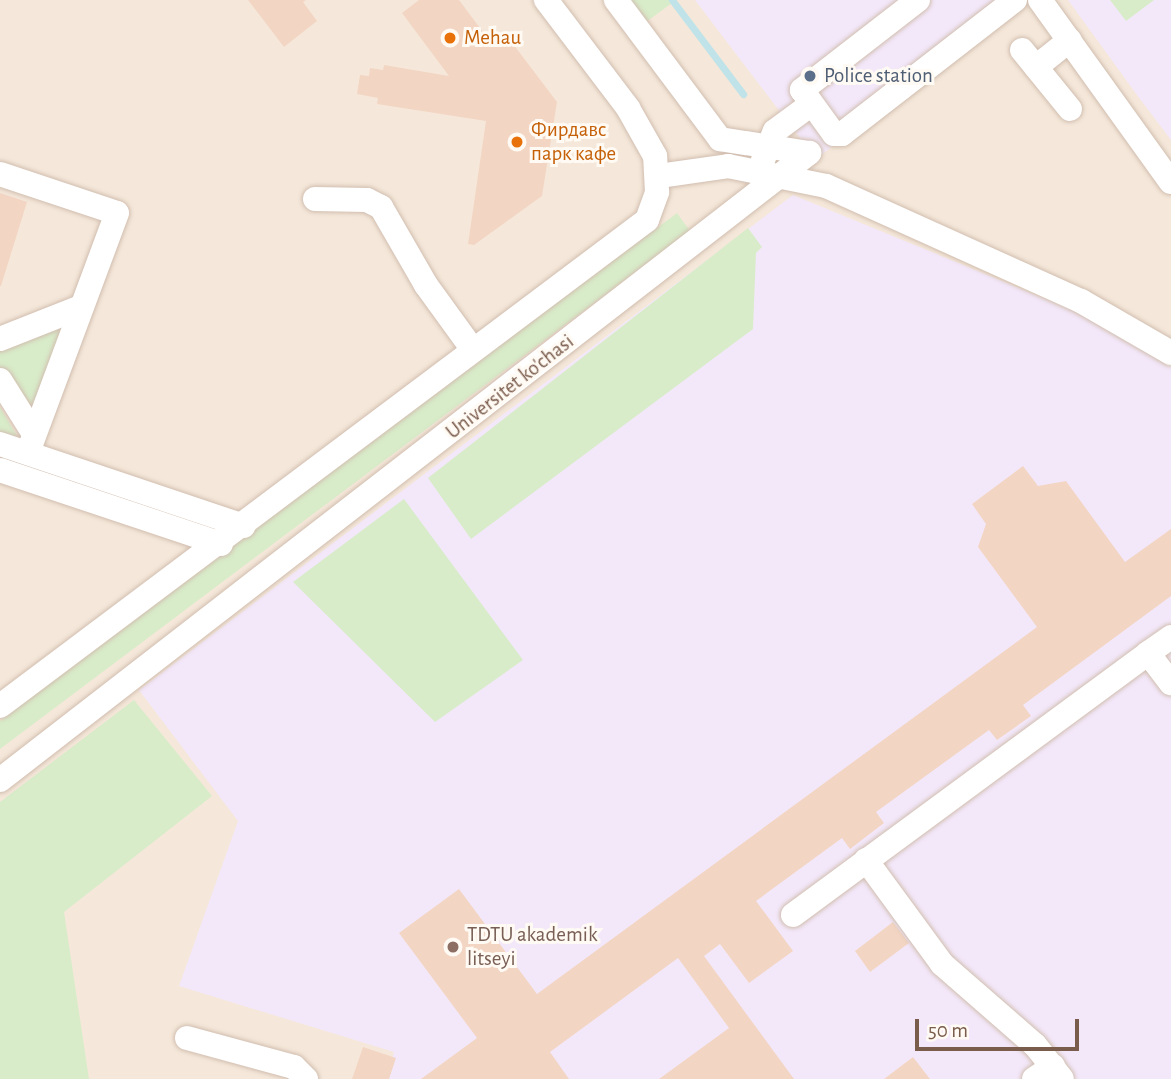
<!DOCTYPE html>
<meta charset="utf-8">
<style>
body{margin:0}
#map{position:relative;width:1171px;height:1079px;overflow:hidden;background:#fdf6ec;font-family:"Alegreya Sans",sans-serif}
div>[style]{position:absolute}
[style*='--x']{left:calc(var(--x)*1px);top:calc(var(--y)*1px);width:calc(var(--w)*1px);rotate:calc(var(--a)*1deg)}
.residential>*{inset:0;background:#f5e8da}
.education>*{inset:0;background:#f3e8fa}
.green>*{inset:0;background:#d8ecc9}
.stream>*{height:7px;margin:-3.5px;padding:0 3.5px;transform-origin:3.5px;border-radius:3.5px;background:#bfe3e8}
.building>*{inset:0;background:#f3d5c3}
.roads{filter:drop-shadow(0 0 2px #d1beb0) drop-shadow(0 0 2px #d1beb0)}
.minor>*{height:24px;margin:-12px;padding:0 12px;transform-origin:12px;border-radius:12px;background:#fff}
.dots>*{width:19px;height:19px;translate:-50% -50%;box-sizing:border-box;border:4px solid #fffaf3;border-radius:50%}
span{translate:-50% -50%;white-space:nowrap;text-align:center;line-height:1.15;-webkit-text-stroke:6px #fffaf3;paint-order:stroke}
.food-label{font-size:21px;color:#c56008}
.left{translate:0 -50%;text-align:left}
.service-label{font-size:21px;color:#4e5e75}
.street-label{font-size:21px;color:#7a5c4d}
.education-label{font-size:21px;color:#785e54}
.scale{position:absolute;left:915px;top:1019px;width:164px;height:32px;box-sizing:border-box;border:4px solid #7a5c4d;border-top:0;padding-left:9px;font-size:21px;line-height:24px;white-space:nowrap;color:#7a5c4d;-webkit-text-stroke:5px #fffaf3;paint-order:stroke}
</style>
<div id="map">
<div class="residential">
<i style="clip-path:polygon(0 0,1171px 0,1171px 1079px,0 1079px)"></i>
</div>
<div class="education">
<i style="clip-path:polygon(695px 0,1022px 0,816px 159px)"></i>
<i style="clip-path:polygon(1068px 0,1171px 0,1171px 140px,1137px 95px)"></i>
<i style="clip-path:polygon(793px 195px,1075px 311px,1171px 367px,1171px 1079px,386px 1079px,394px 1052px,179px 986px,238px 821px,139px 690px)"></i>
</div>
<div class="green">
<i style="clip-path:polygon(630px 0,676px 0,646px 22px)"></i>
<i style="clip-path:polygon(1110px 0,1154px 0,1126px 21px)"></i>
<i style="clip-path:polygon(677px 213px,690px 231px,0 749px,0 721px)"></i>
<i style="clip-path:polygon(748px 228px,762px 247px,756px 253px,753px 329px,471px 539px,428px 478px)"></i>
<i style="clip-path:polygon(62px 327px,31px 414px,0 367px,0 351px)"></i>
<i style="clip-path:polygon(0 407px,19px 439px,0 433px)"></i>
<i style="clip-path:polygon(404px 499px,523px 660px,435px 722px,293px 582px)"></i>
<i style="clip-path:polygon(134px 700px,212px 796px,64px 912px,89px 1079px,0 1079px,0 802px)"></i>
</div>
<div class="stream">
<i style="--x:672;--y:0;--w:118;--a:52.9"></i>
</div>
<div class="building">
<i style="clip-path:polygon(248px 0,306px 0,303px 2px,317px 21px,284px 47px)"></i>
<i style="clip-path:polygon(419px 0,459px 0,492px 44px,499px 45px,501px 35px,507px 36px,557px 102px,542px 196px,474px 245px,468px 244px,486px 121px,377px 104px,378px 98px,357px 94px,360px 75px,369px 76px,370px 68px,383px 70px,384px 65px,449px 76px,402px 13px)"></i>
<i style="clip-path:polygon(0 193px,27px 202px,1px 286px,0 286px)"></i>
<i style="clip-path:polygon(1023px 466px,1038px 486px,1066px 481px,1125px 562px,1171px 529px,1171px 596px,1023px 705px,1031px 716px,997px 740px,989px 730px,876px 812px,884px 823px,850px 849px,842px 838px,756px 901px,793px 951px,749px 983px,720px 944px,704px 956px,794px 1079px,659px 1079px,729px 1028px,678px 958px,550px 1052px,569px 1079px,421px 1079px,477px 1038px,399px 933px,459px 889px,537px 994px,1037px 627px,978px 547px,986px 524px,972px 504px)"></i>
<i style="clip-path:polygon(893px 922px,909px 943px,870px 972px,855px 951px)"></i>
<i style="clip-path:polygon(363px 1047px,396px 1058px,389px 1079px,352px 1079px)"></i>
<i style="clip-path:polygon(913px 1057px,930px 1079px,884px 1079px)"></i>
</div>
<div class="roads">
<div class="minor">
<i style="--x:918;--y:0;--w:147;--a:142.2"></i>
<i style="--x:802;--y:90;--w:54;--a:54"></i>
<i style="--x:834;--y:134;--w:8;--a:0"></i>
<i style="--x:842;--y:134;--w:219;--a:-37.8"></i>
<i style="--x:1040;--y:0;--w:224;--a:54.3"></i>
<i style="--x:1022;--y:50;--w:76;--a:50.9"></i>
<i style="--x:1036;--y:67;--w:43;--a:-38.5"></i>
<i style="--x:763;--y:160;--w:31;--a:-68"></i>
<i style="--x:775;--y:131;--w:44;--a:-36.6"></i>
<i style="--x:0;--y:174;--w:123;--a:18.4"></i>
<i style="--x:117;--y:213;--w:255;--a:110.4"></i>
<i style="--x:659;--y:176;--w:70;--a:-8.2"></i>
<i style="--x:728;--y:166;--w:100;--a:11.5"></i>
<i style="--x:826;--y:186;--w:280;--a:24.3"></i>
<i style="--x:1081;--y:301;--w:104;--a:30"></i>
<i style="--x:315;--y:199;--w:52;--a:1.1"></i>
<i style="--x:367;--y:200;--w:16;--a:27"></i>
<i style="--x:381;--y:207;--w:90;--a:60"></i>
<i style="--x:426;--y:285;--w:80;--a:54.1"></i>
<i style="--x:0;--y:339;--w:87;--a:-21.6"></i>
<i style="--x:0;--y:380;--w:64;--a:57.8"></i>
<i style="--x:0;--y:444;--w:257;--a:18.6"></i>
<i style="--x:0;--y:470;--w:233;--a:18.5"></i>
<i style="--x:1171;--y:637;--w:28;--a:145"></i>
<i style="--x:1148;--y:653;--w:38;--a:53"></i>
<i style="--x:0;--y:706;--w:809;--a:-36.91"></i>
<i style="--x:647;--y:220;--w:30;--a:-70"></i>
<i style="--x:657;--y:192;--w:36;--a:-93"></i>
<i style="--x:655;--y:156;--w:55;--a:-119.4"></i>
<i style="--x:628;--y:108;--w:136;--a:-127.2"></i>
<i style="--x:0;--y:780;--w:1024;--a:-37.78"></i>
<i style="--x:809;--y:153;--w:90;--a:-171.1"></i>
<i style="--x:720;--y:139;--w:174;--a:-126.8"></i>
<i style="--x:866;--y:860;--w:129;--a:53.8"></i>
<i style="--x:942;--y:964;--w:123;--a:41.1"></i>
<i style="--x:1035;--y:1045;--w:43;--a:51.5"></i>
<i style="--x:793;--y:915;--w:441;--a:-36.4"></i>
<i style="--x:187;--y:1038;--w:111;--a:15.2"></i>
<i style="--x:294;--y:1067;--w:17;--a:45"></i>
<i style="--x:1034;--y:1079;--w:23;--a:-34"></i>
</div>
</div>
<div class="dots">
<i style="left:450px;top:38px;background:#e8710a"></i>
<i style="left:810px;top:76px;background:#5c6f8a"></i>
<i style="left:517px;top:142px;background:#e8710a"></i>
<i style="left:453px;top:947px;background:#8d6e63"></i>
</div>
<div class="food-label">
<span class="left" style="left:464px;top:38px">Mehau</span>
<span class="left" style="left:531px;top:142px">Фирдавс<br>парк кафе</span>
</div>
<div class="service-label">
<span class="left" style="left:824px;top:76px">Police station</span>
</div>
<div class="street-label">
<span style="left:510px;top:387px;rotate:-38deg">Universitet ko'chasi</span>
</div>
<div class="education-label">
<span class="left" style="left:467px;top:947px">TDTU akademik<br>litseyi</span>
</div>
<div class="scale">50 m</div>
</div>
